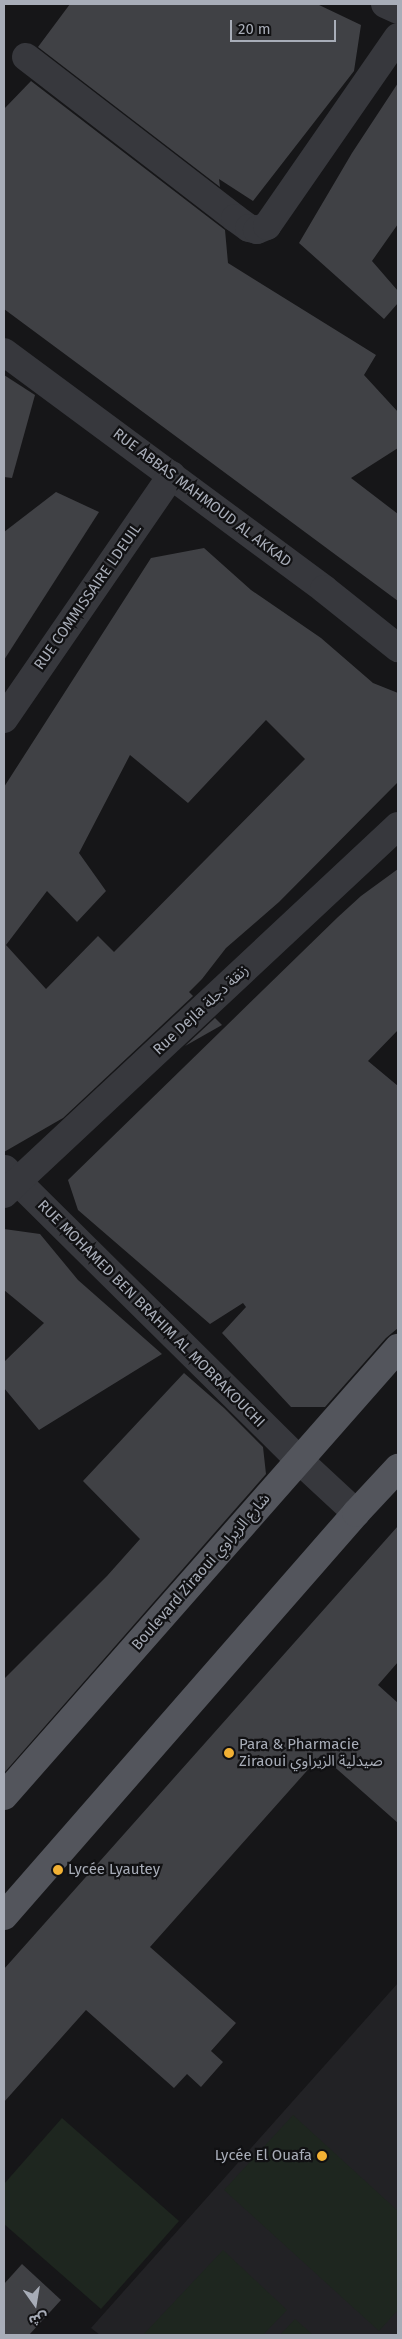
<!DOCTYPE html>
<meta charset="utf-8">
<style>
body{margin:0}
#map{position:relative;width:402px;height:2339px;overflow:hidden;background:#161618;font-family:"Fira Sans","Noto Sans Arabic",sans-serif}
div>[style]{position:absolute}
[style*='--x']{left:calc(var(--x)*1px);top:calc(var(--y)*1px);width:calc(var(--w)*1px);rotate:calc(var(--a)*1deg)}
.built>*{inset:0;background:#222225}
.green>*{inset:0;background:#1e261f}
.building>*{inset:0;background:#404145}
.minor>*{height:28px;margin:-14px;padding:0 14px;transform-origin:14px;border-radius:14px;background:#37383d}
.major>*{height:28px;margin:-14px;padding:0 14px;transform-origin:14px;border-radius:14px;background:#53555c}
.dots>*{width:14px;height:14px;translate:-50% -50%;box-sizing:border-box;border:2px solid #111113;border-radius:50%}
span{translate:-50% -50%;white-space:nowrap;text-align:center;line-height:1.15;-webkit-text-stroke:4.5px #111113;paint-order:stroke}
.street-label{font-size:15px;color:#a8adb8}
.poi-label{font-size:15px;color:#a8adb8}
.left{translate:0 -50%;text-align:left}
.right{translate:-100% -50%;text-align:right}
.frame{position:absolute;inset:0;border:5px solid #a8adb8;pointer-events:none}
.north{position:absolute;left:10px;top:2279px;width:50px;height:50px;-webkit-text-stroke:4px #111113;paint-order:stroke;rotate:167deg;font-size:14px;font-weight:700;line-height:20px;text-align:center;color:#a8adb8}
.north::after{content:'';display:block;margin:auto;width:18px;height:22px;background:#a8adb8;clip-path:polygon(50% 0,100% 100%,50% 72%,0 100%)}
.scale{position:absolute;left:230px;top:20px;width:106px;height:22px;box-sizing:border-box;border:2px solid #a8adb8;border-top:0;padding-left:6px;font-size:15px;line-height:18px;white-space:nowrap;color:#a8adb8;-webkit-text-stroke:4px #111113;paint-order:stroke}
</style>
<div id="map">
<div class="built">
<i style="clip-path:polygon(398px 1983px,398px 2335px,100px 2335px,91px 2328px)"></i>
</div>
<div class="green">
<i style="clip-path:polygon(293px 2115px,398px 2211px,398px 2310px,379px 2331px,224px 2190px)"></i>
<i style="clip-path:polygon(62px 2118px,179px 2221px,101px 2309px,4px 2224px,4px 2184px)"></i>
<i style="clip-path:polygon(223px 2250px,287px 2310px,263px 2335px,143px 2335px)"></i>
<i style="clip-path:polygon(295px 2319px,313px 2335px,280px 2335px)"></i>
</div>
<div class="building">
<i style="clip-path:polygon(70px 4px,317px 4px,361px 25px,354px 71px,253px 201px,219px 179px,220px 187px,38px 47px)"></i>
<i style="clip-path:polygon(31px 81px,225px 230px,228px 263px,376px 355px,364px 375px,398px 412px,398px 448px,351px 478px,398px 514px,398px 601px,4px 309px,4px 109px)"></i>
<i style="clip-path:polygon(398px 83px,398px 224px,372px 261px,398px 291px,398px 303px,384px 319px,299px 243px,352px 153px)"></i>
<i style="clip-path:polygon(4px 375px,35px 395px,12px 478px,4px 477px)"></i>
<i style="clip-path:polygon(56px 492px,99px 512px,4px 660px,4px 532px)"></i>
<i style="clip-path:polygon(evenodd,204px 548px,251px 590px,321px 638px,373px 683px,398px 693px,398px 782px,279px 902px,226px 948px,202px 979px,189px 992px,193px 996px,63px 1118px,4px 1152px,4px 787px,151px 558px,204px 548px,266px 720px,305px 759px,114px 952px,98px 936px,46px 989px,6px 945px,47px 891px,77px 922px,106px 891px,79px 853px,130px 755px,188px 803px,266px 720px)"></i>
<i style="clip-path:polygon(398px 869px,398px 1030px,368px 1061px,398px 1086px,398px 1328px,386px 1338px,325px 1407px,291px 1407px,222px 1333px,246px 1307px,243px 1303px,210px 1324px,78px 1210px,68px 1180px,338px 917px,361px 896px)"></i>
<i style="clip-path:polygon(215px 1018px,222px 1025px,185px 1046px)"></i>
<i style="clip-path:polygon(4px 1229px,40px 1234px,78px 1280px,162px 1354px,39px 1430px,4px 1388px,4px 1362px,44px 1323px,4px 1290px)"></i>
<i style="clip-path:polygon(184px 1373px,224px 1408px,263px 1447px,266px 1474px,4px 1773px,4px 1679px,107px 1576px,140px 1539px,83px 1481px)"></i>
<i style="clip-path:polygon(398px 1526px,398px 1662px,378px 1685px,398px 1703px,398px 1823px,321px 1755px,150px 1947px,236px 2023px,211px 2051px,223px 2062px,201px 2087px,187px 2074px,174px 2088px,86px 2010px,4px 2102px,4px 1969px)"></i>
<i style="clip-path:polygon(22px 2264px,61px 2300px,29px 2335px,4px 2335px,4px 2284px)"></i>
</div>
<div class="minor">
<i style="--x:385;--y:4;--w:14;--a:25"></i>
<i style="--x:26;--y:57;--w:264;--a:37.6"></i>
<i style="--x:235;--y:218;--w:17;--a:36"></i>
<i style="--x:249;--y:228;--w:8;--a:14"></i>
<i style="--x:257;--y:230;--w:11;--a:-22"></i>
<i style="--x:267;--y:226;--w:230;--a:-55.3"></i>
<i style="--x:4;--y:352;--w:398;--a:36.5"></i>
<i style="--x:324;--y:589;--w:95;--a:38.6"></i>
<i style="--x:4;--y:719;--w:296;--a:-55.5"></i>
<i style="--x:5;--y:1169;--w:414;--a:44.7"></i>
<i style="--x:299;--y:1460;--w:78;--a:42.9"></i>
<i style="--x:4;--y:1194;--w:539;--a:-43.05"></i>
</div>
<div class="major">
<i style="--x:4;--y:1796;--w:597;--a:-48.67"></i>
<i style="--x:4;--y:1916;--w:535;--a:-48.86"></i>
<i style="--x:356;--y:1513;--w:62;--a:-47"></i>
</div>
<div class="dots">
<i style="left:229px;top:1753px;background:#f2b134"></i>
<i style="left:58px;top:1870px;background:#f2b134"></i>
<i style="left:322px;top:2156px;background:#f2b134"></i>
</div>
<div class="street-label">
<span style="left:202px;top:498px;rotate:37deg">RUE ABBAS MAHMOUD AL AKKAD</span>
<span style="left:88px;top:597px;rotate:-55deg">RUE COMMISSAIRE LDEUIL</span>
<span style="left:201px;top:1010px;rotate:-43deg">Rue Dejla زنقة دجلة</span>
<span style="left:151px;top:1314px;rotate:45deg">RUE MOHAMED BEN BRAHIM AL MOBRAKOUCHI</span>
<span style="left:201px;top:1572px;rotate:-49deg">Boulevard Ziraoui شارع الزيراوي</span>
</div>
<div class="poi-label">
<span class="left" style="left:239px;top:1753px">Para &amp; Pharmacie<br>Ziraoui صيدلية الزيراوي</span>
<span class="left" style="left:68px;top:1870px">Lycée Lyautey</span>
<span class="right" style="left:312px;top:2156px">Lycée El Ouafa</span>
</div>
<div class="frame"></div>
<div class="north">ش</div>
<div class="scale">20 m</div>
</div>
